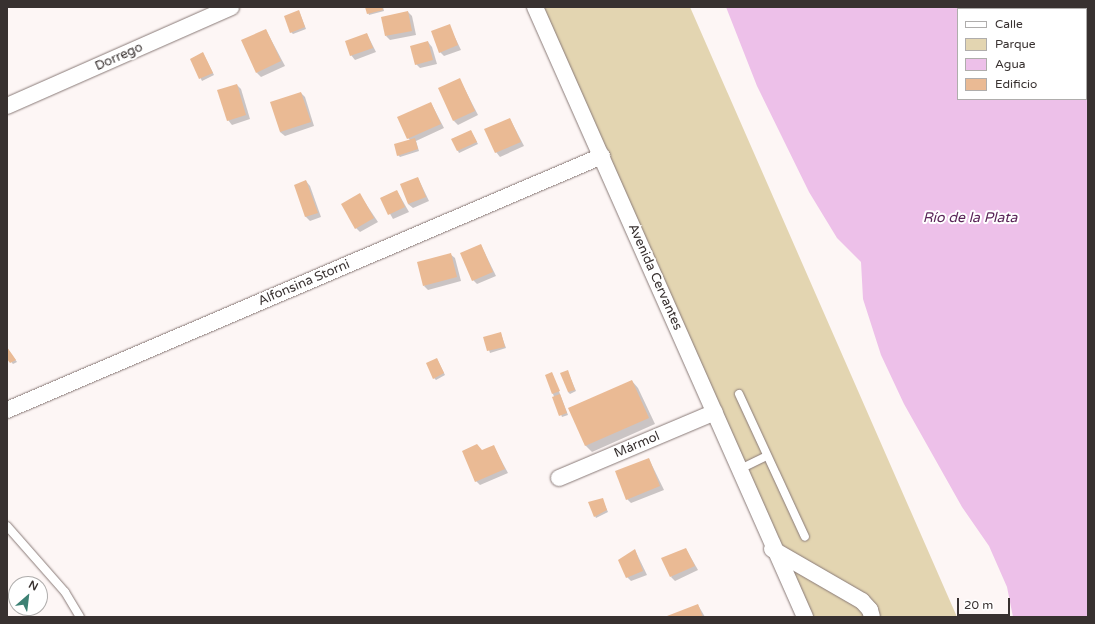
<!DOCTYPE html>
<meta charset="utf-8">
<style>
body{margin:0}
#map{position:relative;width:1095px;height:624px;overflow:hidden;background:#fdf6f5;font-family:"Varela Round",sans-serif}
div>[style]{position:absolute}
[style*='--x']{left:calc(var(--x)*1px);top:calc(var(--y)*1px);width:calc(var(--w)*1px);rotate:calc(var(--a)*1deg)}
.green>*{inset:0;background:#e3d5b1}
.water>*{inset:0;background:#edc0e9}
.shadow>*{inset:0;background:#0003}
.building>*{inset:0;background:#eaba94}
.roads{filter:drop-shadow(0 0 1px #897a77) drop-shadow(0 0 1px #897a77)}
.lane>*{height:8px;margin:-4px;padding:0 4px;transform-origin:4px;border-radius:4px;background:#fff}
.street>*{height:16px;margin:-8px;padding:0 8px;transform-origin:8px;border-radius:8px;background:#fff}
span{translate:-50% -50%;white-space:nowrap;text-align:center;line-height:1.15;-webkit-text-stroke:4px #fff;paint-order:stroke}
.street-label{font-size:13px;color:#383130}
.water-label{font-size:14px;color:#5a2558;font-style:italic}
.frame{position:absolute;inset:0;border:8px solid #383130;pointer-events:none}
.legend{position:absolute;left:957px;top:8px;width:130px;height:92px;box-sizing:border-box;background:#fff;border:1px solid #afadac;margin:0;padding:5px 7px;list-style:none;font-size:12px;color:#383130}
.legend li{display:flex;align-items:center;gap:8px;height:20px}
.legend b{width:20px;border:1px solid #afadac}
.north{position:absolute;left:8px;top:576px;width:40px;height:40px;box-sizing:border-box;background:#fff;border:1px solid #afadac;border-radius:50%;rotate:28deg;font-size:11px;font-weight:700;line-height:16px;text-align:center;color:#383130}
.north::after{content:'';display:block;margin:auto;width:14px;height:18px;background:#3d8174;clip-path:polygon(50% 0,100% 100%,50% 72%,0 100%)}
.scale{position:absolute;left:957px;top:598px;width:53px;height:18px;box-sizing:border-box;border:2px solid #383130;border-top:0;padding-left:5px;font-size:12px;line-height:14px;white-space:nowrap;color:#383130;-webkit-text-stroke:3px #fff;paint-order:stroke}
</style>
<div id="map">
<div class="green">
<i style="clip-path:polygon(542px 7px,690px 7px,957px 617px,811px 617px)"></i>
</div>
<div class="water">
<i style="clip-path:polygon(evenodd,726px 7px,1088px 7px,1088px 617px,1013px 617px,1007px 587px,989px 546px,962px 507px,904px 404px,881px 355px,863px 299px,861px 262px,837px 238px,809px 192px,757px 86px,726px 7px,958px 9px,1086px 9px,1086px 99px,958px 99px,958px 9px)"></i>
</div>
<div class="shadow">
<i style="clip-path:polygon(366px 7px,383px 7px,384px 11px,369px 15px)"></i>
<i style="clip-path:polygon(299px 11px,306px 29px,293px 34px,291px 32px)"></i>
<i style="clip-path:polygon(408px 12px,412px 16px,416px 35px,390px 40px,386px 36px)"></i>
<i style="clip-path:polygon(449px 25px,461px 50px,444px 56px,440px 52px)"></i>
<i style="clip-path:polygon(266px 30px,285px 66px,261px 77px,257px 73px)"></i>
<i style="clip-path:polygon(367px 34px,376px 52px,355px 60px,351px 55px)"></i>
<i style="clip-path:polygon(428px 42px,432px 47px,437px 64px,420px 68px,416px 64px)"></i>
<i style="clip-path:polygon(203px 53px,214px 75px,202px 81px,191px 59px)"></i>
<i style="clip-path:polygon(460px 80px,478px 115px,458px 125px,454px 121px)"></i>
<i style="clip-path:polygon(237px 85px,241px 89px,250px 119px,232px 125px,228px 120px)"></i>
<i style="clip-path:polygon(301px 93px,305px 97px,314px 126px,285px 136px,280px 132px)"></i>
<i style="clip-path:polygon(431px 103px,444px 128px,416px 141px,419px 151px,400px 157px,398px 155px,410px 140px,408px 138px)"></i>
<i style="clip-path:polygon(510px 119px,524px 146px,500px 157px,496px 152px)"></i>
<i style="clip-path:polygon(471px 131px,478px 144px,459px 153px,452px 139px)"></i>
<i style="clip-path:polygon(418px 178px,429px 201px,413px 208px,408px 204px)"></i>
<i style="clip-path:polygon(306px 181px,310px 186px,321px 217px,310px 221px,306px 217px)"></i>
<i style="clip-path:polygon(397px 191px,409px 212px,393px 219px,381px 198px)"></i>
<i style="clip-path:polygon(360px 195px,378px 222px,360px 232px,356px 228px)"></i>
<i style="clip-path:polygon(481px 245px,496px 276px,477px 284px,473px 280px)"></i>
<i style="clip-path:polygon(450px 254px,455px 258px,461px 281px,428px 290px,424px 286px)"></i>
<i style="clip-path:polygon(501px 334px,506px 348px,490px 353px,485px 338px)"></i>
<i style="clip-path:polygon(7px 348px,17px 362px,13px 364px,7px 357px)"></i>
<i style="clip-path:polygon(437px 359px,445px 375px,436px 380px,434px 378px)"></i>
<i style="clip-path:polygon(568px 372px,576px 391px,570px 394px,568px 392px)"></i>
<i style="clip-path:polygon(552px 373px,568px 415px,562px 417px,553px 394px)"></i>
<i style="clip-path:polygon(632px 381px,638px 388px,655px 424px,592px 452px,586px 446px,570px 409px)"></i>
<i style="clip-path:polygon(494px 447px,508px 473px,480px 485px,476px 481px,482px 451px)"></i>
<i style="clip-path:polygon(649px 459px,664px 490px,631px 503px,627px 499px)"></i>
<i style="clip-path:polygon(602px 499px,608px 512px,596px 518px,595px 516px)"></i>
<i style="clip-path:polygon(686px 549px,698px 570px,675px 581px,671px 577px)"></i>
<i style="clip-path:polygon(635px 550px,647px 575px,631px 581px,627px 577px)"></i>
<i style="clip-path:polygon(698px 605px,705px 617px,669px 617px)"></i>
</div>
<div class="building">
<i style="clip-path:polygon(365px 7px,382px 7px,383px 10px,367px 14px)"></i>
<i style="clip-path:polygon(299px 10px,305px 27px,290px 33px,284px 16px)"></i>
<i style="clip-path:polygon(408px 11px,412px 31px,385px 36px,381px 17px)"></i>
<i style="clip-path:polygon(450px 24px,458px 45px,439px 53px,431px 31px)"></i>
<i style="clip-path:polygon(266px 29px,281px 61px,256px 73px,241px 40px)"></i>
<i style="clip-path:polygon(367px 33px,373px 48px,350px 56px,345px 41px)"></i>
<i style="clip-path:polygon(428px 41px,433px 60px,415px 65px,410px 46px)"></i>
<i style="clip-path:polygon(203px 52px,213px 73px,199px 79px,190px 59px)"></i>
<i style="clip-path:polygon(460px 78px,475px 111px,453px 121px,438px 88px)"></i>
<i style="clip-path:polygon(237px 84px,246px 115px,227px 121px,217px 90px)"></i>
<i style="clip-path:polygon(301px 92px,311px 122px,280px 132px,270px 102px)"></i>
<i style="clip-path:polygon(431px 102px,441px 124px,407px 139px,397px 117px)"></i>
<i style="clip-path:polygon(510px 118px,521px 142px,495px 153px,484px 129px)"></i>
<i style="clip-path:polygon(471px 130px,477px 142px,457px 151px,451px 139px)"></i>
<i style="clip-path:polygon(415px 138px,418px 149px,397px 156px,394px 144px)"></i>
<i style="clip-path:polygon(418px 177px,426px 197px,408px 204px,400px 184px)"></i>
<i style="clip-path:polygon(306px 180px,318px 213px,305px 217px,294px 185px)"></i>
<i style="clip-path:polygon(397px 190px,405px 207px,388px 215px,380px 198px)"></i>
<i style="clip-path:polygon(360px 193px,374px 218px,355px 229px,341px 204px)"></i>
<i style="clip-path:polygon(481px 244px,493px 272px,472px 281px,460px 253px)"></i>
<i style="clip-path:polygon(451px 253px,457px 277px,423px 286px,417px 262px)"></i>
<i style="clip-path:polygon(501px 332px,505px 347px,487px 351px,483px 337px)"></i>
<i style="clip-path:polygon(7px 347px,16px 360px,10px 363px,7px 359px)"></i>
<i style="clip-path:polygon(437px 358px,444px 373px,433px 379px,426px 363px)"></i>
<i style="clip-path:polygon(568px 370px,575px 390px,568px 392px,560px 373px)"></i>
<i style="clip-path:polygon(552px 372px,560px 391px,552px 394px,545px 375px)"></i>
<i style="clip-path:polygon(632px 380px,649px 418px,585px 446px,568px 408px)"></i>
<i style="clip-path:polygon(560px 394px,567px 413px,559px 416px,552px 397px)"></i>
<i style="clip-path:polygon(477px 444px,482px 450px,494px 445px,505px 469px,475px 482px,462px 451px)"></i>
<i style="clip-path:polygon(649px 458px,660px 486px,626px 500px,615px 471px)"></i>
<i style="clip-path:polygon(603px 498px,607px 510px,594px 517px,588px 502px)"></i>
<i style="clip-path:polygon(686px 548px,695px 566px,670px 577px,661px 558px)"></i>
<i style="clip-path:polygon(635px 549px,643px 571px,626px 578px,618px 560px)"></i>
<i style="clip-path:polygon(698px 604px,703px 617px,668px 617px,667px 616px)"></i>
</div>
<div class="roads">
<div class="lane">
<i style="--x:739;--y:394;--w:157;--a:65.2"></i>
<i style="--x:738;--y:470;--w:32;--a:-26"></i>
<i style="--x:7;--y:526;--w:88;--a:48.7"></i>
<i style="--x:65;--y:592;--w:29;--a:59"></i>
</div>
<div class="street">
<i style="--x:535;--y:7;--w:667;--a:66.12"></i>
<i style="--x:7;--y:106;--w:245;--a:-23.8"></i>
<i style="--x:7;--y:410;--w:647;--a:-23.12"></i>
<i style="--x:559;--y:478;--w:169;--a:-22.9"></i>
<i style="--x:772;--y:549;--w:104;--a:30"></i>
<i style="--x:862;--y:601;--w:12;--a:48"></i>
<i style="--x:870;--y:610;--w:7;--a:74"></i>
</div>
</div>
<div class="street-label">
<span style="left:119px;top:57px;rotate:-24deg">Dorrego</span>
<span style="left:655px;top:277px;rotate:66deg">Avenida Cervantes</span>
<span style="left:304px;top:283px;rotate:-23deg">Alfonsina Storni</span>
<span style="left:637px;top:445px;rotate:-23deg">Mármol</span>
</div>
<div class="water-label">
<span style="left:970px;top:218px">Río de la Plata</span>
</div>
<div class="frame"></div>
<ul class="legend">
<li><b style="height:5px;background:#fff"></b>Calle</li>
<li><b style="height:11px;background:#e3d5b1"></b>Parque</li>
<li><b style="height:11px;background:#edc0e9"></b>Agua</li>
<li><b style="height:11px;background:#eaba94"></b>Edificio</li>
</ul>
<div class="north">N</div>
<div class="scale">20 m</div>
</div>
